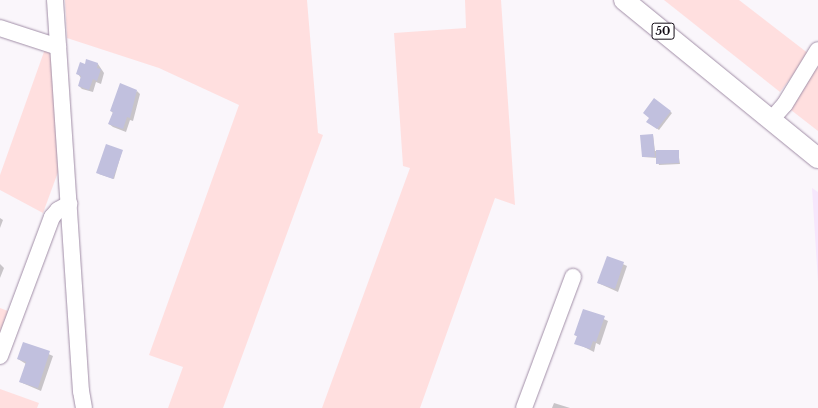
<!DOCTYPE html>
<style>
body{margin:0}
#map{position:relative;width:818px;height:408px;overflow:hidden;background:#faf6fb;font-family:"Libre Baskerville",serif}
div>[style]{position:absolute}
[style*='--x']{left:calc(var(--x)*1px);top:calc(var(--y)*1px);width:calc(var(--w)*1px);rotate:calc(var(--a)*1deg)}
.built>*{inset:0;background:#f6e7fc}
.green>*{inset:0;background:#ffdfdf}
.shadow>*{inset:0;background:#0003}
.building>*{inset:0;background:#c1c0de}
.roads{filter:drop-shadow(0 0 1px #a18ea7) drop-shadow(0 0 1px #a18ea7)}
.minor>*{height:16px;margin:-8px;padding:0 8px;transform-origin:8px;border-radius:8px;background:#fff}
.major>*{height:20px;margin:-10px;padding:0 10px;transform-origin:10px;border-radius:10px;background:#fff}
span{translate:-50% -50%;white-space:nowrap;text-align:center;line-height:1.15;-webkit-text-stroke:3px #fff;paint-order:stroke}
.shield-label span{padding:1px 3px;background:#fff;border:1px solid;border-radius:3px;-webkit-text-stroke-width:0}
.shield-label{font-size:11px;color:#100a13;font-weight:700}
</style>
<div id="map">
<div class="built">
<i style="clip-path:polygon(812px 188px,818px 192px,818px 282px)"></i>
</div>
<div class="green">
<i style="clip-path:polygon(65px 0,307px 0,318px 133px,323px 135px,223px 408px,168px 408px,183px 367px,149px 355px,239px 105px,159px 68px,67px 38px)"></i>
<i style="clip-path:polygon(465px 0,501px 0,515px 205px,495px 198px,420px 408px,322px 408px,410px 168px,403px 166px,394px 33px,466px 28px)"></i>
<i style="clip-path:polygon(664px 0,739px 0,809px 54px,780px 92px)"></i>
<i style="clip-path:polygon(45px 49px,54px 55px,61px 164px,43px 213px,0 190px,0 175px)"></i>
<i style="clip-path:polygon(817px 66px,818px 67px,818px 131px,791px 110px)"></i>
<i style="clip-path:polygon(0 308px,8px 311px,0 333px)"></i>
<i style="clip-path:polygon(0 389px,39px 403px,37px 408px,0 408px)"></i>
</div>
<div class="shadow">
<i style="clip-path:polygon(98px 64px,104px 73px,101px 84px,96px 82px,93px 92px,82px 89px,79px 86px,81px 78px,78px 74px,86px 65px)"></i>
<i style="clip-path:polygon(137px 91px,140px 94px,133px 121px,130px 120px,126px 132px,113px 127px,109px 124px,113px 113px,111px 111px)"></i>
<i style="clip-path:polygon(654px 99px,672px 113px,659px 130px,649px 123px)"></i>
<i style="clip-path:polygon(653px 135px,655px 151px,678px 151px,680px 164px,659px 165px,657px 158px,643px 157px)"></i>
<i style="clip-path:polygon(122px 151px,114px 179px,99px 174px)"></i>
<i style="clip-path:polygon(0 218px,3px 220px,0 228px)"></i>
<i style="clip-path:polygon(608px 257px,627px 266px,618px 292px,598px 283px)"></i>
<i style="clip-path:polygon(0 264px,4px 268px,0 278px)"></i>
<i style="clip-path:polygon(584px 310px,608px 321px,600px 345px,596px 343px,594px 352px,576px 343px,578px 337px,575px 335px)"></i>
<i style="clip-path:polygon(24px 343px,53px 356px,41px 391px,20px 382px,26px 364px,18px 359px)"></i>
<i style="clip-path:polygon(554px 403px,570px 408px,552px 408px)"></i>
</div>
<div class="building">
<i style="clip-path:polygon(86px 59px,98px 63px,97px 68px,101px 69px,97px 81px,93px 79px,89px 90px,78px 86px,81px 76px,76px 74px,80px 62px,85px 64px)"></i>
<i style="clip-path:polygon(120px 83px,137px 90px,130px 118px,127px 117px,123px 129px,108px 124px,113px 112px,110px 111px)"></i>
<i style="clip-path:polygon(654px 98px,671px 111px,657px 129px,646px 122px,649px 118px,643px 113px)"></i>
<i style="clip-path:polygon(653px 134px,655px 157px,642px 157px,640px 135px)"></i>
<i style="clip-path:polygon(106px 144px,123px 150px,113px 179px,96px 173px)"></i>
<i style="clip-path:polygon(656px 150px,679px 150px,679px 163px,656px 164px)"></i>
<i style="clip-path:polygon(607px 256px,624px 262px,615px 289px,597px 283px)"></i>
<i style="clip-path:polygon(583px 309px,605px 316px,596px 342px,593px 341px,590px 349px,574px 344px,577px 336px,574px 335px)"></i>
<i style="clip-path:polygon(23px 342px,50px 351px,38px 388px,19px 382px,26px 362px,17px 359px)"></i>
</div>
<div class="roads">
<div class="minor">
<i style="--x:55;--y:0;--w:392;--a:86.2"></i>
<i style="--x:81;--y:391;--w:17;--a:80"></i>
<i style="--x:0;--y:28;--w:61;--a:18.1"></i>
<i style="--x:771;--y:120;--w:21;--a:-49"></i>
<i style="--x:785;--y:104;--w:63;--a:-58.6"></i>
<i style="--x:0;--y:356;--w:148;--a:-69.5"></i>
<i style="--x:52;--y:217;--w:9;--a:-49"></i>
<i style="--x:58;--y:210;--w:13;--a:-29"></i>
<i style="--x:524;--y:408;--w:140;--a:-69.5"></i>
</div>
<div class="major">
<i style="--x:624;--y:0;--w:250;--a:39.2"></i>
</div>
</div>
<div class="shield-label">
<span style="left:663px;top:31px">50</span>
</div>
</div>
